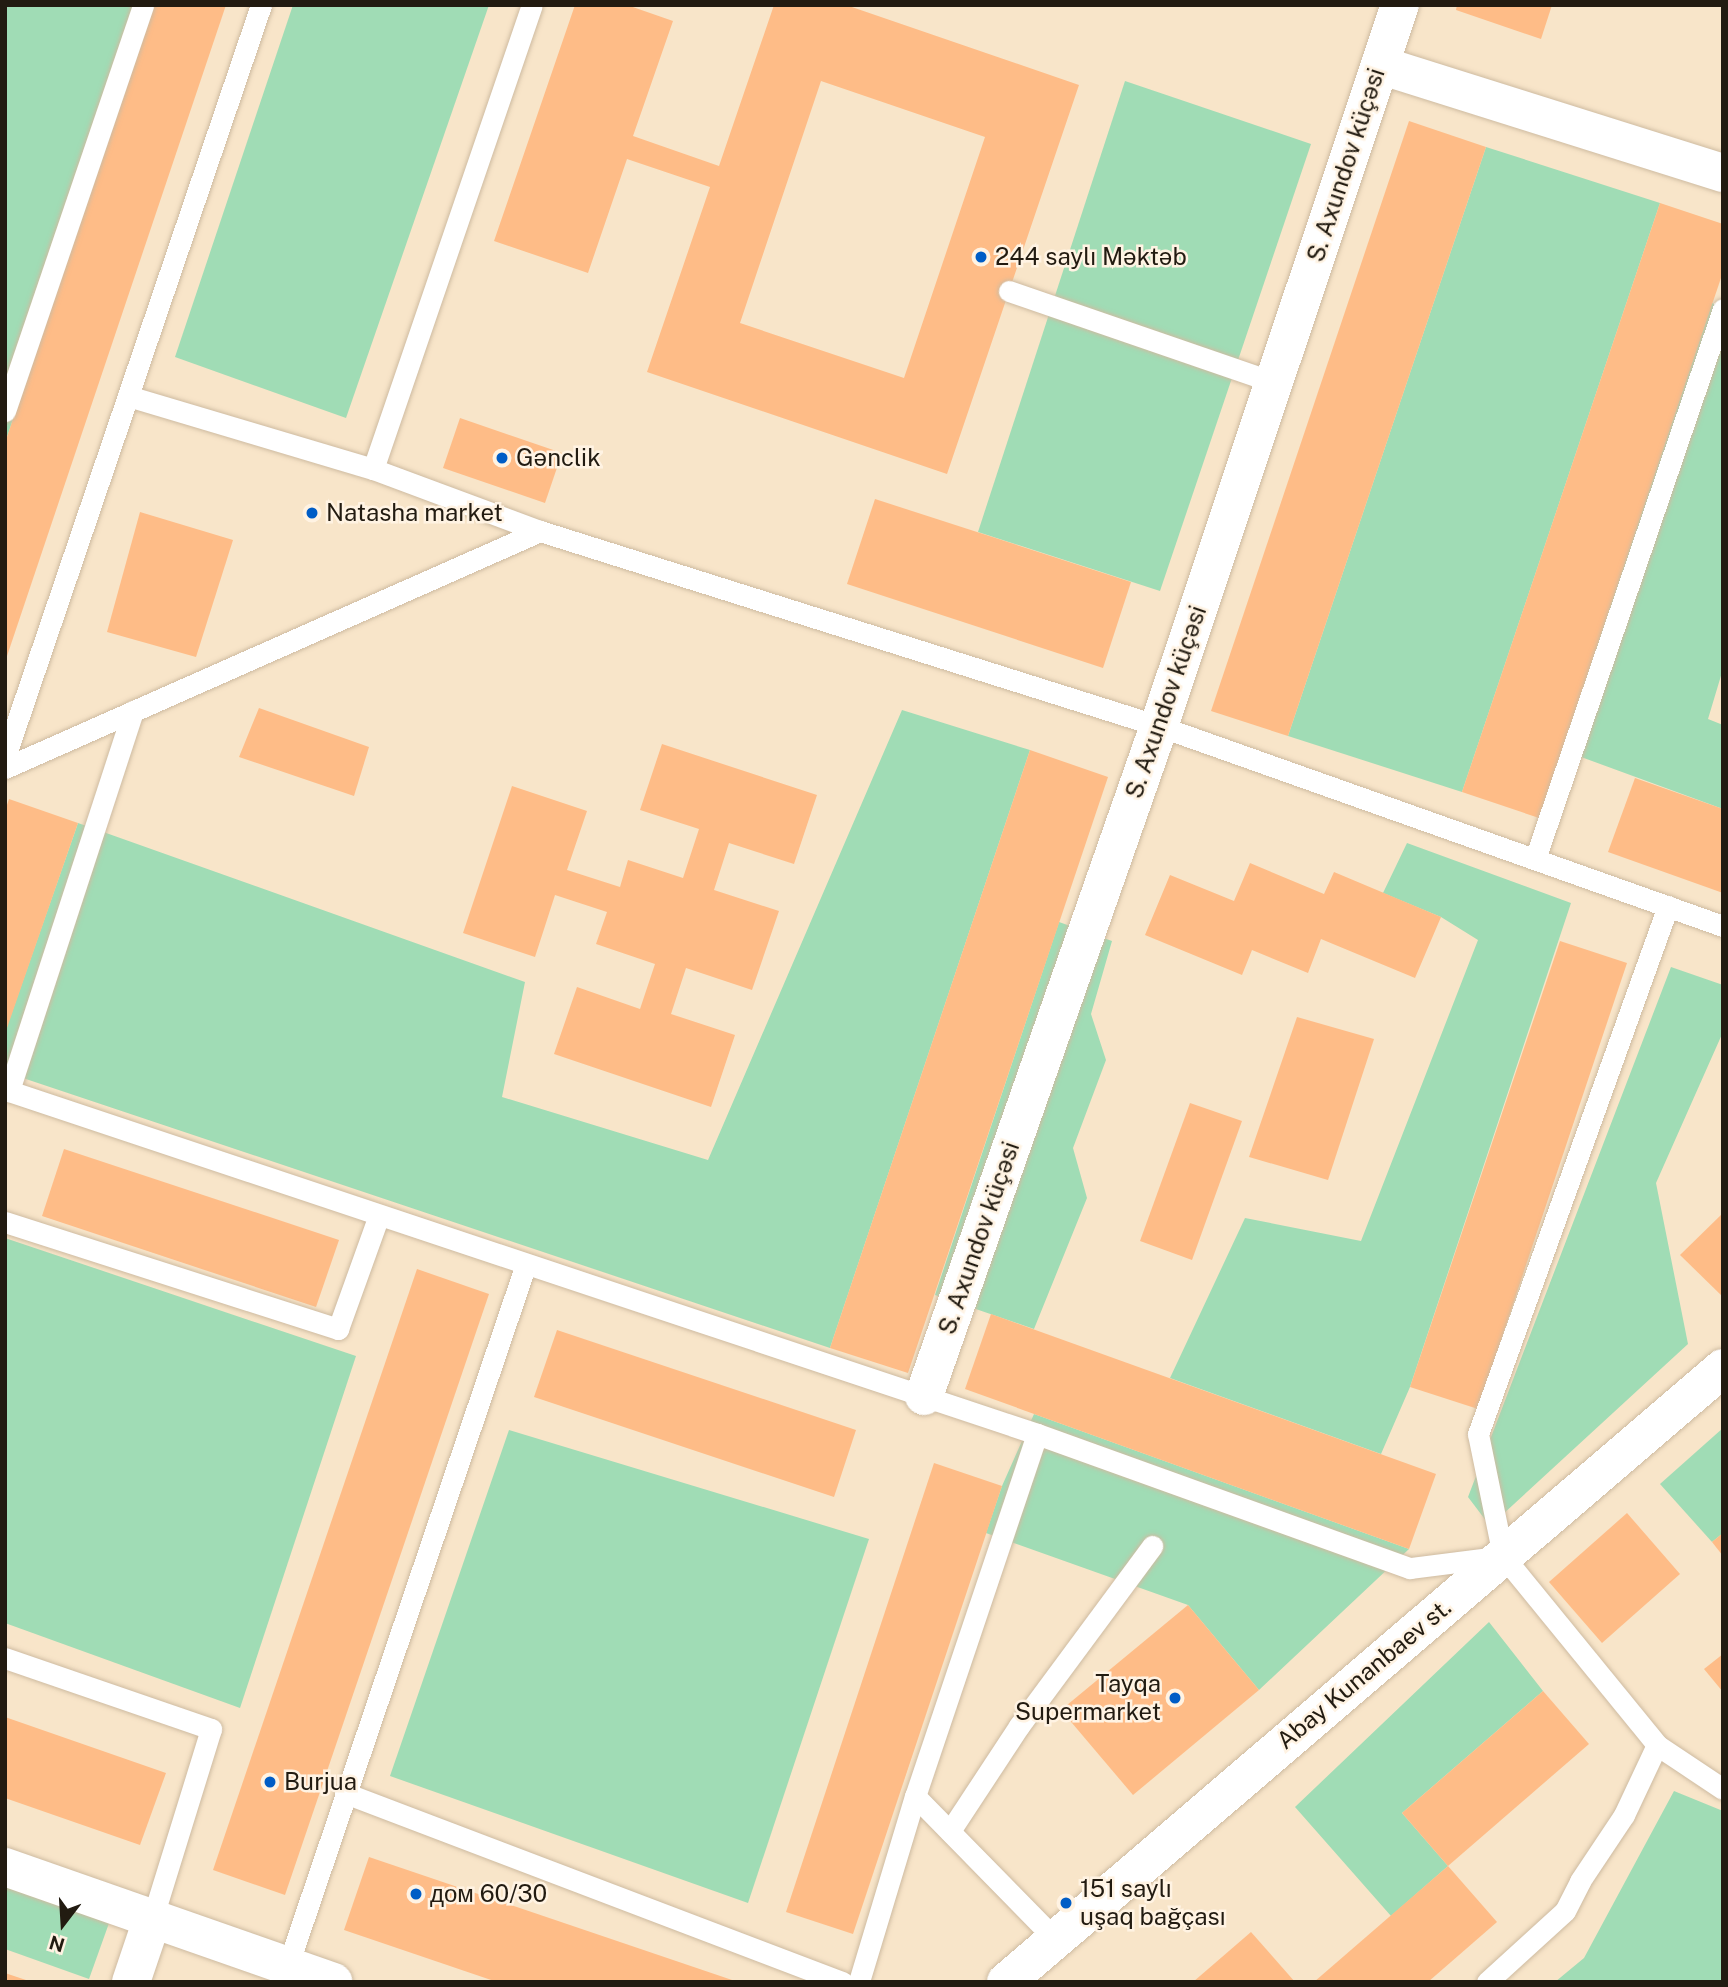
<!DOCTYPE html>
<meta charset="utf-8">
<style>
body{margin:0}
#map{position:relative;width:1728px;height:1987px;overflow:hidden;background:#f8e5c9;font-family:"Public Sans",sans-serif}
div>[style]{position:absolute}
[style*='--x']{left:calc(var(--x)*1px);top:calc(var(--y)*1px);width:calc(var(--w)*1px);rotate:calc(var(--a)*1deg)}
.green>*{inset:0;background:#a0dcb5}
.building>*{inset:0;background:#febc87}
.roads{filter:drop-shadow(0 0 2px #cebba1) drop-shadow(0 0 2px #cebba1)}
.lane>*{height:21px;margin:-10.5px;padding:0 10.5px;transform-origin:10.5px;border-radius:10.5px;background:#fff}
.street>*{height:38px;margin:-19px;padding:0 19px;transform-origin:19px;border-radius:19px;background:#fff}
.secondary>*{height:38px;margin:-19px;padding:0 19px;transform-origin:19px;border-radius:19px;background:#fff}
.dots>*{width:19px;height:19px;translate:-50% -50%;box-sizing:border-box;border:4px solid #fff3e3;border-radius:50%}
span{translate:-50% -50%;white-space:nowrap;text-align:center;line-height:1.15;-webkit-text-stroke:5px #fff3e3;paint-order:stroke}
.street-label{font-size:24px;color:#221b11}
.poi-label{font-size:24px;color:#221b11}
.left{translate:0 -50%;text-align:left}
.right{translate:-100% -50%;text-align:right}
.frame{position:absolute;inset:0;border:7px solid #221b11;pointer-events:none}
.north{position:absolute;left:28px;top:1889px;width:70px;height:70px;-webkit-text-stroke:5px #fff3e3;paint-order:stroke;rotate:197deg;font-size:19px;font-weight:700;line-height:28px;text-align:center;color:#221b11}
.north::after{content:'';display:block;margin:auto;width:24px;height:32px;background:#221b11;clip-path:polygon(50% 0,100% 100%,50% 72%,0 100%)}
</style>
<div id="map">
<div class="green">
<i style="clip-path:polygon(5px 5px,152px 5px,5px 443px)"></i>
<i style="clip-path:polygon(293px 5px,489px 5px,346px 418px,175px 357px)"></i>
<i style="clip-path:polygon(1125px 81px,1311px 144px,1160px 591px,978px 532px)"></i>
<i style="clip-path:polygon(1486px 147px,1660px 203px,1462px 792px,1288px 736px)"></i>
<i style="clip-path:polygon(1712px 303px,1723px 308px,1723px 669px,1708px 719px,1723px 725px,1723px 809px,1562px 750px)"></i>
<i style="clip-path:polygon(902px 710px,1030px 750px,830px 1348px,5px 1072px,5px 1032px,78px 823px,525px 982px,502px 1097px,708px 1160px)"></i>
<i style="clip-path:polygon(1407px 843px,1571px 903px,1410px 1387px,1381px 1454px,1170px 1378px,1245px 1218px,1361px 1241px,1478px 940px,1441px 917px,1383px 893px)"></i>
<i style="clip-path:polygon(1059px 922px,1112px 941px,1091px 1014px,1106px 1060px,1073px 1148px,1087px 1198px,1034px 1329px,935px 1295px)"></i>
<i style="clip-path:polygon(1671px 967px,1723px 985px,1723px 1032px,1656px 1183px,1688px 1344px,1490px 1526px,1468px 1497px)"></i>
<i style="clip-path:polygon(5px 1238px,356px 1356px,240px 1708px,5px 1623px)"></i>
<i style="clip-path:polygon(1034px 1414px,1409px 1549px,1259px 1690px,1188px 1605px,986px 1533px,1002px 1486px)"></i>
<i style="clip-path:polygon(1723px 1428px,1723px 1533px,1712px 1542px,1660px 1484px)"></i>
<i style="clip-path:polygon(509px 1430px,869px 1539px,748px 1903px,390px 1776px)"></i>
<i style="clip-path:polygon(1489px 1622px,1543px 1691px,1402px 1813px,1448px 1866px,1391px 1916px,1295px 1807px)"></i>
<i style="clip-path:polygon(1674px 1791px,1723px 1811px,1723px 1982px,1555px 1982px,1584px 1958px)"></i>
<i style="clip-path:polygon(5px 1874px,113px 1912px,89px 1979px,5px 1949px)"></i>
</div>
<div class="building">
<i style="clip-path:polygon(152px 5px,226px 5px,5px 662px,5px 443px)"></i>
<i style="clip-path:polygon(evenodd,575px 5px,627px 5px,673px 21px,633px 136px,719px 166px,774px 5px,846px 5px,1079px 85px,947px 474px,647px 372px,710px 187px,627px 159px,588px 273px,494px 241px,575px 5px,821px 81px,985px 137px,904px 378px,740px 323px,821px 81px)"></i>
<i style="clip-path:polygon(1457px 5px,1552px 5px,1541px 39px,1456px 10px)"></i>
<i style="clip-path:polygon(1409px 121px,1486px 147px,1288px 736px,1211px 711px)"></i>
<i style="clip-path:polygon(1660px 203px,1723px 224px,1723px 272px,1539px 818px,1462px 792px)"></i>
<i style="clip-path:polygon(460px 418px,562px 453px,545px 503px,443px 468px)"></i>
<i style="clip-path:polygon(875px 499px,1131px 582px,1103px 668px,847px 584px)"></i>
<i style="clip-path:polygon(140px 512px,233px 540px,196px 657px,107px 632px)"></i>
<i style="clip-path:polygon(259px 708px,369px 747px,354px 796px,239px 757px)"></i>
<i style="clip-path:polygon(662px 744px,817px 795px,794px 864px,729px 843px,714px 890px,779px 911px,752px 990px,686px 968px,671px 1014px,735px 1035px,711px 1107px,554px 1054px,577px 987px,640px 1009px,655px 964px,596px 944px,607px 912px,555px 895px,535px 957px,463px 933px,512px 786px,587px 811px,567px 870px,620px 887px,628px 860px,683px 878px,699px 829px,640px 810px)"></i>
<i style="clip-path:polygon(1030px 750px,1108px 777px,908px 1373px,830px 1348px)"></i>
<i style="clip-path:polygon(1635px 778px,1723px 809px,1723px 893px,1608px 852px)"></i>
<i style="clip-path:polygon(9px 799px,78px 823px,6px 1031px,5px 811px)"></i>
<i style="clip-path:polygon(1250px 863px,1324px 894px,1334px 872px,1441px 917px,1415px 978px,1321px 939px,1308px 973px,1252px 950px,1242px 975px,1145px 935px,1170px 875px,1234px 901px)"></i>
<i style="clip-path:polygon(1560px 941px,1627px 963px,1478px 1409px,1410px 1387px)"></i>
<i style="clip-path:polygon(1297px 1017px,1374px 1039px,1328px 1180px,1249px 1157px)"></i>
<i style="clip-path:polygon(1190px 1103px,1242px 1121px,1192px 1260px,1140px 1241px)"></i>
<i style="clip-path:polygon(64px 1149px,339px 1240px,316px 1307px,42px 1216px)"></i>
<i style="clip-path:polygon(1723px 1213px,1723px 1297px,1680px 1255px)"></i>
<i style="clip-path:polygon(417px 1269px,489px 1294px,285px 1895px,213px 1870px)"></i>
<i style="clip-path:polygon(991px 1314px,1436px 1474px,1409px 1549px,965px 1389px)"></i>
<i style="clip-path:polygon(557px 1330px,856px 1430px,834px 1497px,534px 1397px)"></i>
<i style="clip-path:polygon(934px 1463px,1002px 1486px,853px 1934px,786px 1912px)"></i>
<i style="clip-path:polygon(1627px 1513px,1680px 1574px,1602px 1643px,1549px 1582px)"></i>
<i style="clip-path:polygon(1723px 1533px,1723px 1556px,1712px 1542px)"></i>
<i style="clip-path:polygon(1188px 1605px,1259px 1690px,1133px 1795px,1061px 1710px)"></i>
<i style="clip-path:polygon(1723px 1654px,1723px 1692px,1704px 1669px)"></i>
<i style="clip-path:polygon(1543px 1691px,1589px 1744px,1448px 1866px,1402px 1813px)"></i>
<i style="clip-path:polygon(5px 1717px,166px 1773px,140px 1845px,5px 1798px)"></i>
<i style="clip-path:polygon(369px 1857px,735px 1981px,735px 1982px,497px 1982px,344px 1930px)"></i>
<i style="clip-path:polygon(1448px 1866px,1497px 1922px,1428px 1982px,1314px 1982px)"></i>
<i style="clip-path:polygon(1251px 1932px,1295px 1982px,1193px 1982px)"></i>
<i style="clip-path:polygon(5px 1973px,29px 1981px,29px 1982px,5px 1982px)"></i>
</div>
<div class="roads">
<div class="lane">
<i style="--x:1009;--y:291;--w:280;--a:19"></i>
<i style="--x:128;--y:396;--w:256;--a:16.6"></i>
<i style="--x:373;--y:469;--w:178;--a:20.4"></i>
<i style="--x:540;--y:531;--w:649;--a:17.49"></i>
<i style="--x:1159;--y:726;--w:598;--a:19.53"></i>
<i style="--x:5;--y:411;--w:429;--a:-71.2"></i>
<i style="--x:373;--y:469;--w:490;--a:-71.1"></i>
<i style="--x:133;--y:711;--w:400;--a:108.1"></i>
<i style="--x:9;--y:1091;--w:1084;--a:18.45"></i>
<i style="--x:1037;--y:1434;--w:382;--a:108.6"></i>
<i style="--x:915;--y:1796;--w:194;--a:106.8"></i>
<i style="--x:5;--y:757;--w:794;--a:-71.2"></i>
<i style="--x:5;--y:768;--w:585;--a:-23.89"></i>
<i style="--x:1535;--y:859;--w:581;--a:-71.13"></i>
<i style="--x:1668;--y:906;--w:561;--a:109.79"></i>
<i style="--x:1478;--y:1434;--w:125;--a:78.4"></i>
<i style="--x:1503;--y:1556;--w:244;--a:50.8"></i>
<i style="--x:1657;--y:1745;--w:79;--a:33.7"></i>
<i style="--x:5;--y:1222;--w:350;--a:17.8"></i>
<i style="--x:338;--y:1329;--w:121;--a:-70.2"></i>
<i style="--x:1037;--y:1434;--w:396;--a:19.8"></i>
<i style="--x:1410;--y:1568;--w:88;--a:-7.2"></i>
<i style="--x:5;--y:1658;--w:218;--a:19"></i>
<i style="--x:211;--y:1729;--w:200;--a:107.2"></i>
<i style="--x:345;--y:1793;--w:532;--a:20.82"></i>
<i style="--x:915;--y:1796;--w:199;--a:45.6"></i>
<i style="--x:950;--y:1831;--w:126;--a:-56.7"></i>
<i style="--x:1019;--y:1726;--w:224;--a:-53.5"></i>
<i style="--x:288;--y:1965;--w:740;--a:-71.25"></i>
<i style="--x:1487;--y:1982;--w:105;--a:-42.3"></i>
<i style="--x:1565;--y:1911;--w:34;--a:-63"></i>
<i style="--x:1580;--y:1881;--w:79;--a:-56.3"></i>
<i style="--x:1624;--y:1815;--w:77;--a:-64.8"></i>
</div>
<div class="street">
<i style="--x:1380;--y:65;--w:360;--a:17.5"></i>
<i style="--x:924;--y:1396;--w:710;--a:-70.67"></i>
<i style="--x:1159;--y:726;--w:760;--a:-71.52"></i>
<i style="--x:131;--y:1982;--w:65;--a:-71.3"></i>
</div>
<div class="secondary">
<i style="--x:5;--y:1867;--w:348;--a:19.3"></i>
<i style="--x:1006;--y:1982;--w:944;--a:-40.57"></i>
</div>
</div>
<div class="dots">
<i style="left:981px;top:257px;background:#005dc6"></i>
<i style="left:502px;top:458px;background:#005dc6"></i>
<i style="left:312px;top:513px;background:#005dc6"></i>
<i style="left:1175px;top:1698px;background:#005dc6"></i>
<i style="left:270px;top:1782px;background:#005dc6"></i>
<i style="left:416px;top:1894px;background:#005dc6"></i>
<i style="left:1066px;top:1903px;background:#005dc6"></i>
</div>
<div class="street-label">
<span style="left:1346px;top:165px;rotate:-72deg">S. Axundov küçəsi</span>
<span style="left:1166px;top:702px;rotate:-71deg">S. Axundov küçəsi</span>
<span style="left:979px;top:1238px;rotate:-71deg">S. Axundov küçəsi</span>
<span style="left:1364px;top:1674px;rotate:-40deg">Abay Kunanbaev st.</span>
</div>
<div class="poi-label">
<span class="left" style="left:995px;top:257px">244 saylı Məktəb</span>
<span class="left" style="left:516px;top:458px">Gənclik</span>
<span class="left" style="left:326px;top:513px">Natasha market</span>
<span class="right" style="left:1161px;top:1698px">Tayqa<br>Supermarket</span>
<span class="left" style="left:284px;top:1782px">Burjua</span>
<span class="left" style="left:1080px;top:1903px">151 saylı<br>uşaq bağçası</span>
<span class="left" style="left:430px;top:1894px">дом 60/30</span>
</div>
<div class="frame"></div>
<div class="north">N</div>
</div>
